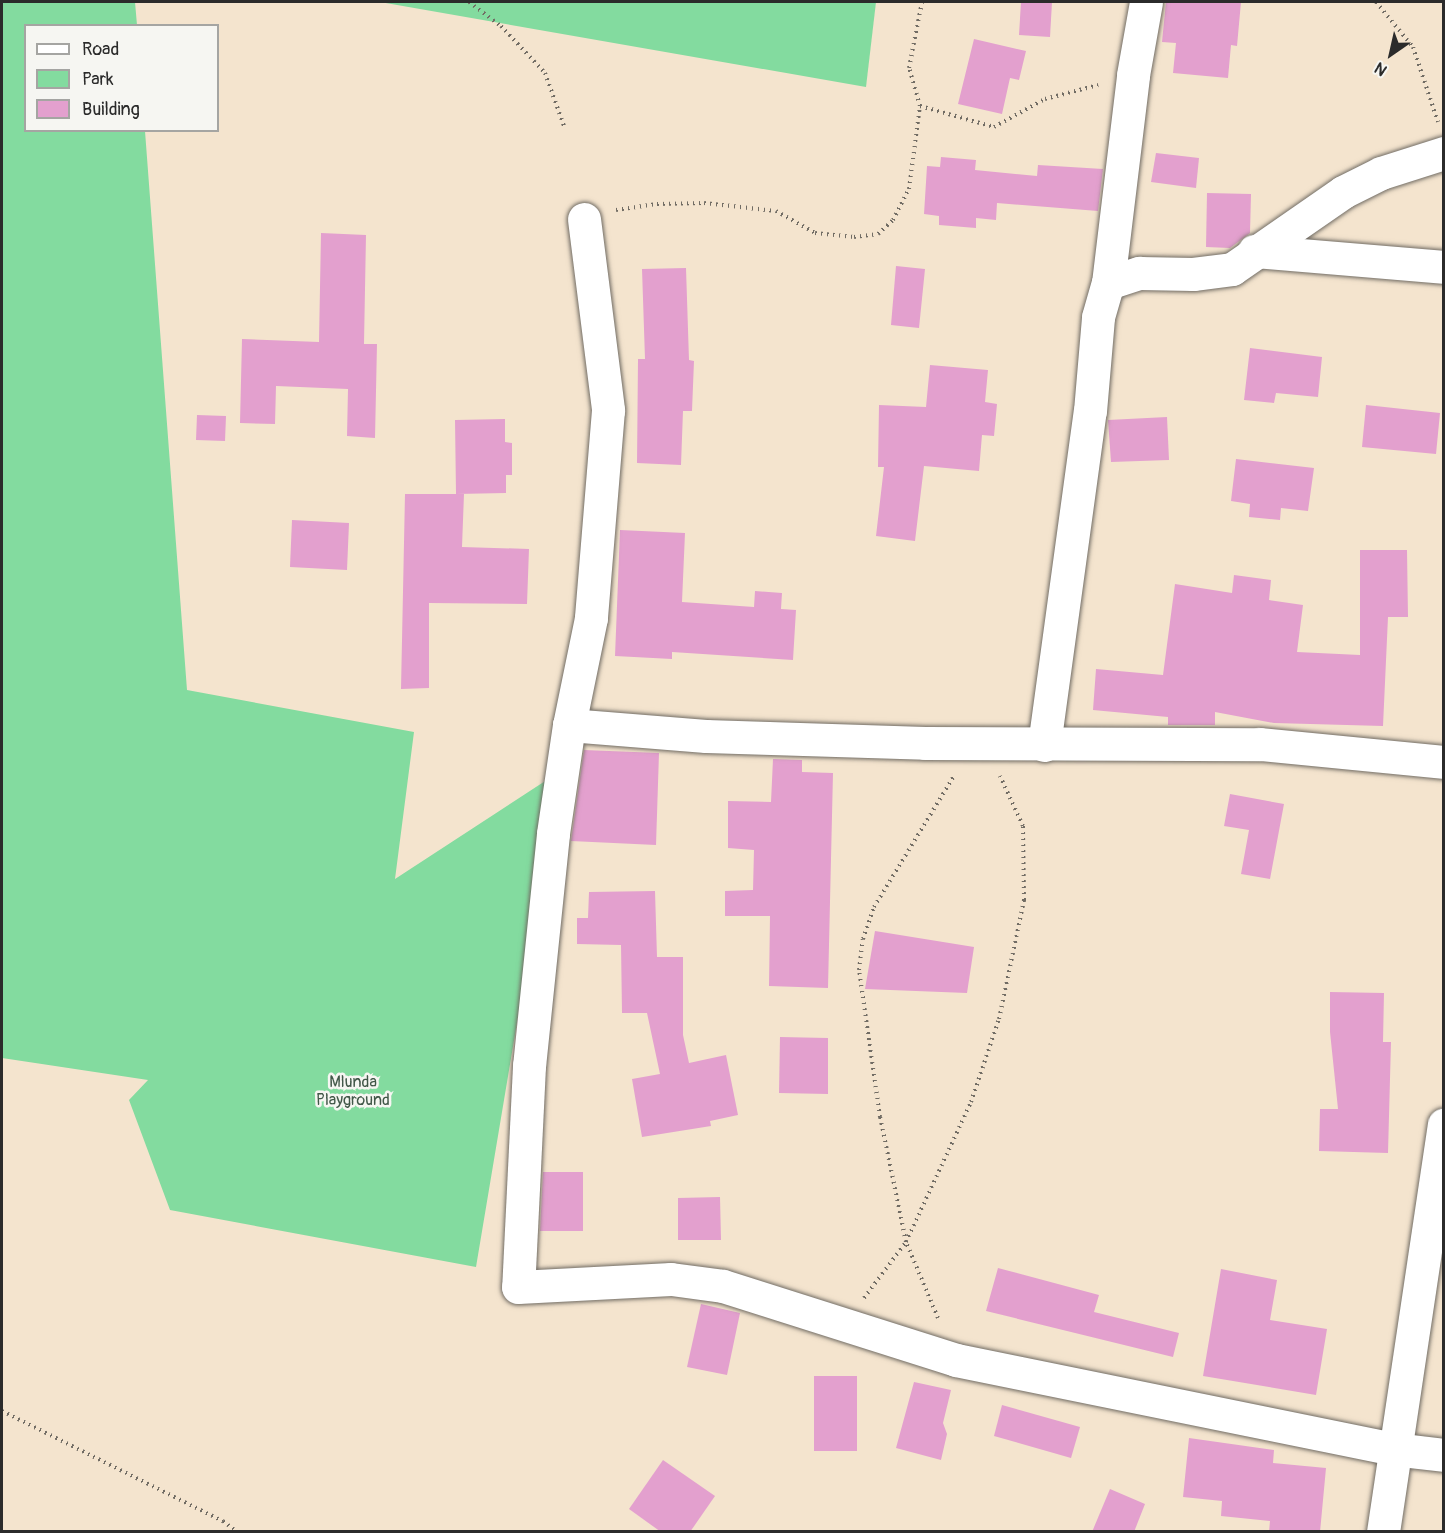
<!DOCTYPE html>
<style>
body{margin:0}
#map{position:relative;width:1445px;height:1533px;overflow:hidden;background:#f4e4ce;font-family:Pangolin,sans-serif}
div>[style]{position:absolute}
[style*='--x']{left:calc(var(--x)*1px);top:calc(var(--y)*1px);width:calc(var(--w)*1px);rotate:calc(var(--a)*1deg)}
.green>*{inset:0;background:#83db9f}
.building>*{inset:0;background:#e3a0ce}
.path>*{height:4px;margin-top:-2px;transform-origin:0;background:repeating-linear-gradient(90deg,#716c64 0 1.5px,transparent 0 6px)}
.roads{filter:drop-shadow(0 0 2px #716c64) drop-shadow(0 0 2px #716c64)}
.street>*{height:33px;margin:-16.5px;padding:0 16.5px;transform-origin:16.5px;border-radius:16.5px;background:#fff}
span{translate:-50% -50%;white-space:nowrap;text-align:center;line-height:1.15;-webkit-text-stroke:5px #f6f6f2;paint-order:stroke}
.park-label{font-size:16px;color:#415748}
.frame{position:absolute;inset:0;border:3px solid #2b2b2b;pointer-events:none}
.legend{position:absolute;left:24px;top:24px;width:195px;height:108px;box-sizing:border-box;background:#f6f6f2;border:2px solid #a5a5a2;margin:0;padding:8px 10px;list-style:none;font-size:18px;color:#2b2b2b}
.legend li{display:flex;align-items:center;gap:12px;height:30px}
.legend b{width:30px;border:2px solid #a5a5a2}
.north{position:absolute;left:1361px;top:24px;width:60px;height:60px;-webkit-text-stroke:4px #f6f6f2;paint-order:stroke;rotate:214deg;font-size:16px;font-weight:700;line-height:24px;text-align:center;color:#2b2b2b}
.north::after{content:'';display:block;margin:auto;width:21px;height:27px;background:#2b2b2b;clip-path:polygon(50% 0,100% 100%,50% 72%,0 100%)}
</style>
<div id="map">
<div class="green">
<i style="clip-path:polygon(2px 2px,135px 2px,137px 25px,26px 26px,26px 130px,145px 131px,187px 690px,414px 732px,395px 879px,559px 772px,476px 1267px,170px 1210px,129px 1100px,148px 1080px,2px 1058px)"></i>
<i style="clip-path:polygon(380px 2px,876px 2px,866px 87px)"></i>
</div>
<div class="building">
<i style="clip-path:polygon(1021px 2px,1052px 2px,1050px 37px,1019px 35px)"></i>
<i style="clip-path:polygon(1166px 2px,1241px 2px,1237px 46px,1231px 45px,1228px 78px,1173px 73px,1176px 43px,1162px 42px)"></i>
<i style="clip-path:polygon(974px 39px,1026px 51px,1019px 80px,1010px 78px,1002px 114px,958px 104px)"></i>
<i style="clip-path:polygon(1156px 153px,1199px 158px,1196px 188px,1151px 182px)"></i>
<i style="clip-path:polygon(941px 157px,976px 160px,975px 170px,1037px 176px,1038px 165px,1103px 169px,1098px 211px,997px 203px,996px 220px,976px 218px,976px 228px,939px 225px,939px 216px,924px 214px,927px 166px,940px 167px)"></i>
<i style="clip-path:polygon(1207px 193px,1251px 194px,1250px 233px,1230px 248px,1206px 247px)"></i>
<i style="clip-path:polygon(321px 233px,366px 235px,364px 344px,377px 344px,375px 438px,347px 436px,348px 389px,276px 386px,275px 424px,240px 423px,242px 339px,319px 342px)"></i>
<i style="clip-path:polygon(896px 266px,925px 269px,919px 328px,891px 325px)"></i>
<i style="clip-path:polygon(686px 268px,689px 360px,694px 361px,692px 411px,683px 411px,681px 465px,637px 463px,638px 359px,645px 359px,642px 269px)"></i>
<i style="clip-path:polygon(1250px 348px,1322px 357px,1318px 397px,1276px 393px,1274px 403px,1244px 400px)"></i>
<i style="clip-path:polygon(930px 365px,988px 370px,985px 402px,997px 404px,994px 436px,982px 435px,979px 471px,924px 466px,915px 541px,876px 536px,884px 467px,878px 467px,879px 405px,926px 407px)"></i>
<i style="clip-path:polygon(1366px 405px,1440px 413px,1436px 454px,1362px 447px)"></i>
<i style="clip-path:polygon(197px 415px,226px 416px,225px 441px,196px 440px)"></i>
<i style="clip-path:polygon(1167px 417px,1169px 460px,1111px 462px,1108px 420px)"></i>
<i style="clip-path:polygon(505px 419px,505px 442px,512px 443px,512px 475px,506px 475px,506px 493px,456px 494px,455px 420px)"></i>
<i style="clip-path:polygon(1236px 459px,1314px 468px,1308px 511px,1281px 508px,1280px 520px,1249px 517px,1250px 504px,1231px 501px)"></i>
<i style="clip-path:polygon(405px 494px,464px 494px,462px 547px,529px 549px,527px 604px,429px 603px,429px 688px,401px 689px)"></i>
<i style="clip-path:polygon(292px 520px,349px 523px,347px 570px,290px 567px)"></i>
<i style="clip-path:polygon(620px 530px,685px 533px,682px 602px,754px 607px,755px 591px,782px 593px,781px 609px,796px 610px,793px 660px,672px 652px,672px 659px,615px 656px)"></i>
<i style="clip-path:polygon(1360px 550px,1407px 550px,1408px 617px,1388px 617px,1383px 726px,1274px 723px,1215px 712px,1215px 725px,1168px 725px,1168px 717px,1093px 710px,1096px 669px,1163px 675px,1175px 584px,1232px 593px,1234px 575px,1271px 580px,1269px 600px,1303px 605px,1297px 652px,1360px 655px)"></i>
<i style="clip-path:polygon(584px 750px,659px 753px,656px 845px,571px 841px)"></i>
<i style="clip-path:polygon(773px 759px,802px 760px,802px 772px,833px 773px,828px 988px,769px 986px,770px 916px,725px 916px,725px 891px,753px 890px,754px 850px,728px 848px,728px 801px,771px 802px)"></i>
<i style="clip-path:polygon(1230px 794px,1284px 804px,1270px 879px,1241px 874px,1249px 830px,1224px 826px)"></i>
<i style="clip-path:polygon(655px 891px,657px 957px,683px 957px,683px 1035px,689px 1063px,726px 1055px,738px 1115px,710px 1121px,711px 1126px,642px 1137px,632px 1079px,660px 1074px,647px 1013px,622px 1013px,621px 945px,577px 944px,577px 918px,588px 918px,589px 892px)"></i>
<i style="clip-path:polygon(875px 931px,974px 947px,967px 993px,865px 989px)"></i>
<i style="clip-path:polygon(1330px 992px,1384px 993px,1383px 1042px,1391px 1042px,1388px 1153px,1319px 1151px,1320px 1109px,1338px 1109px,1330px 1032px)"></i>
<i style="clip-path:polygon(780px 1037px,828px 1038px,828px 1094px,779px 1093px)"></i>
<i style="clip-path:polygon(543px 1172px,583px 1172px,583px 1231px,540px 1231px)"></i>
<i style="clip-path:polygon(720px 1197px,721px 1240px,678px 1240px,678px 1198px)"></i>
<i style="clip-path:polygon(998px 1268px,1099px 1295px,1094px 1312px,1179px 1333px,1173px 1357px,986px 1311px)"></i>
<i style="clip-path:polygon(1221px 1269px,1277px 1280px,1270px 1320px,1327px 1329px,1316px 1395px,1203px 1376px)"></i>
<i style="clip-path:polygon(701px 1304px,740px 1313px,727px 1375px,687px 1367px)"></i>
<i style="clip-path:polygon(814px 1376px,857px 1376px,857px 1451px,814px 1451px)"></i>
<i style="clip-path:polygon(914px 1382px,951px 1390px,943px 1423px,947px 1434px,941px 1460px,896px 1448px)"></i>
<i style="clip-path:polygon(1002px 1405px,1080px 1427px,1071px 1458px,994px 1436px)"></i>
<i style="clip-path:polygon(1189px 1438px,1274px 1450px,1273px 1463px,1326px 1468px,1320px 1532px,1269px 1532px,1270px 1521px,1221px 1516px,1222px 1501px,1183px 1497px)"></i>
<i style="clip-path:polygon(663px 1460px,715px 1496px,690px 1532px,661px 1532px,629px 1509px)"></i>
<i style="clip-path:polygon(1110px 1489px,1145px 1504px,1134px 1532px,1092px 1532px)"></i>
</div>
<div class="path">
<i style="--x:469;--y:2;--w:40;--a:37"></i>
<i style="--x:501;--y:26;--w:64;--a:46.9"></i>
<i style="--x:545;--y:73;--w:59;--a:70.3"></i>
<i style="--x:1376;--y:2;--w:58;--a:50.6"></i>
<i style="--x:1413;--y:47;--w:79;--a:71.6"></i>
<i style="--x:920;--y:106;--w:77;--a:15.8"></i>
<i style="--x:994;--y:127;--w:58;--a:-28.8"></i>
<i style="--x:1045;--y:99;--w:55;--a:-14.8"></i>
<i style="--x:616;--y:210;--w:41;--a:-8.3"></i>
<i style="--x:657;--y:204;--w:47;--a:-1.2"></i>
<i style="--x:704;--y:203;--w:72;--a:6.3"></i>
<i style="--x:776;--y:211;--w:45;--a:29.4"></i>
<i style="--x:815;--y:233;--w:39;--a:6"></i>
<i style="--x:854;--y:237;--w:24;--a:-7"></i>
<i style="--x:878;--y:234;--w:21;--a:-43"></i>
<i style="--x:893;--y:220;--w:35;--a:-63"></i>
<i style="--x:909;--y:189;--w:84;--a:-82.5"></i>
<i style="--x:920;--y:106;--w:40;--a:-106"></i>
<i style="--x:909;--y:68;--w:67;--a:-78.9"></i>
<i style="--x:864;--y:1298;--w:70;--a:-53.1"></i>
<i style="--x:906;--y:1242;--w:154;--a:-65.1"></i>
<i style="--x:971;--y:1102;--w:88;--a:-71.4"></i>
<i style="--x:999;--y:1019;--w:122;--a:-78.1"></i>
<i style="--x:1024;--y:900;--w:74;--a:-90.8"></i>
<i style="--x:1023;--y:826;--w:55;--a:-114.7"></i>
<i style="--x:938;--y:1318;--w:82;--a:-112.8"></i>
<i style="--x:906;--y:1242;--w:128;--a:-101.7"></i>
<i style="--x:880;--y:1117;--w:148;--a:-98.1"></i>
<i style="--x:859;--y:970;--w:31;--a:-83"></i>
<i style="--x:863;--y:939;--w:34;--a:-71"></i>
<i style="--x:874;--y:907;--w:153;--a:-58.6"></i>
<i style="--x:2;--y:1411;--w:247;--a:26.5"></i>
<i style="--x:223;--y:1521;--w:18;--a:38"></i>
</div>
<div class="roads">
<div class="street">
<i style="--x:584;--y:219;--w:193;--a:82.8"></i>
<i style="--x:608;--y:410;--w:209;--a:94.7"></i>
<i style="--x:591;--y:618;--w:109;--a:101.6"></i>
<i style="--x:569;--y:725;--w:110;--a:98.4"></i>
<i style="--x:553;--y:834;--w:233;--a:95.9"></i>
<i style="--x:529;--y:1066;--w:221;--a:92.8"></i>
<i style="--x:518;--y:1287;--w:153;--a:-3"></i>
<i style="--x:671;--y:1279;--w:52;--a:7.7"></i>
<i style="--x:723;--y:1286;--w:244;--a:17.6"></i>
<i style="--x:956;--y:1360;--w:446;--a:11.5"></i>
<i style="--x:1393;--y:1449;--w:51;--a:6.7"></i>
<i style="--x:1254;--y:251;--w:191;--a:4.8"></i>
<i style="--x:1108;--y:283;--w:209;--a:-83.1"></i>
<i style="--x:1133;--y:75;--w:74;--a:-79.9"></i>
<i style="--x:569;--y:725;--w:137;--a:4.6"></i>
<i style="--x:706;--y:736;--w:219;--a:1.8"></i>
<i style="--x:925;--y:743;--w:335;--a:0.2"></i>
<i style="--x:1260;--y:744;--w:185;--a:5.6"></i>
<i style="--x:1044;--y:745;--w:337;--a:-82.2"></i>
<i style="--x:1090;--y:411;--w:94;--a:-85.1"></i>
<i style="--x:1098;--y:317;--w:35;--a:-74"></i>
<i style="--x:1108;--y:283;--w:33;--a:-18"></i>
<i style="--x:1139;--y:273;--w:54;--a:1.1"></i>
<i style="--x:1193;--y:274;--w:39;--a:-7"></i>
<i style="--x:1232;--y:269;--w:135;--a:-34.7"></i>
<i style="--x:1343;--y:192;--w:42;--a:-26.6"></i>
<i style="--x:1381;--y:173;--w:66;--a:-17.6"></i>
<i style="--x:1383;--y:1532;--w:412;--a:-81.5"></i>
</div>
</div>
<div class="park-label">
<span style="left:353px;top:1091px">Mlunda<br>Playground</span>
</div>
<div class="frame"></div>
<ul class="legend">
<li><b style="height:8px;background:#fff"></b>Road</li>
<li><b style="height:16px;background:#83db9f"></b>Park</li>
<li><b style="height:16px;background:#e3a0ce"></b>Building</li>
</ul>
<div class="north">N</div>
</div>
